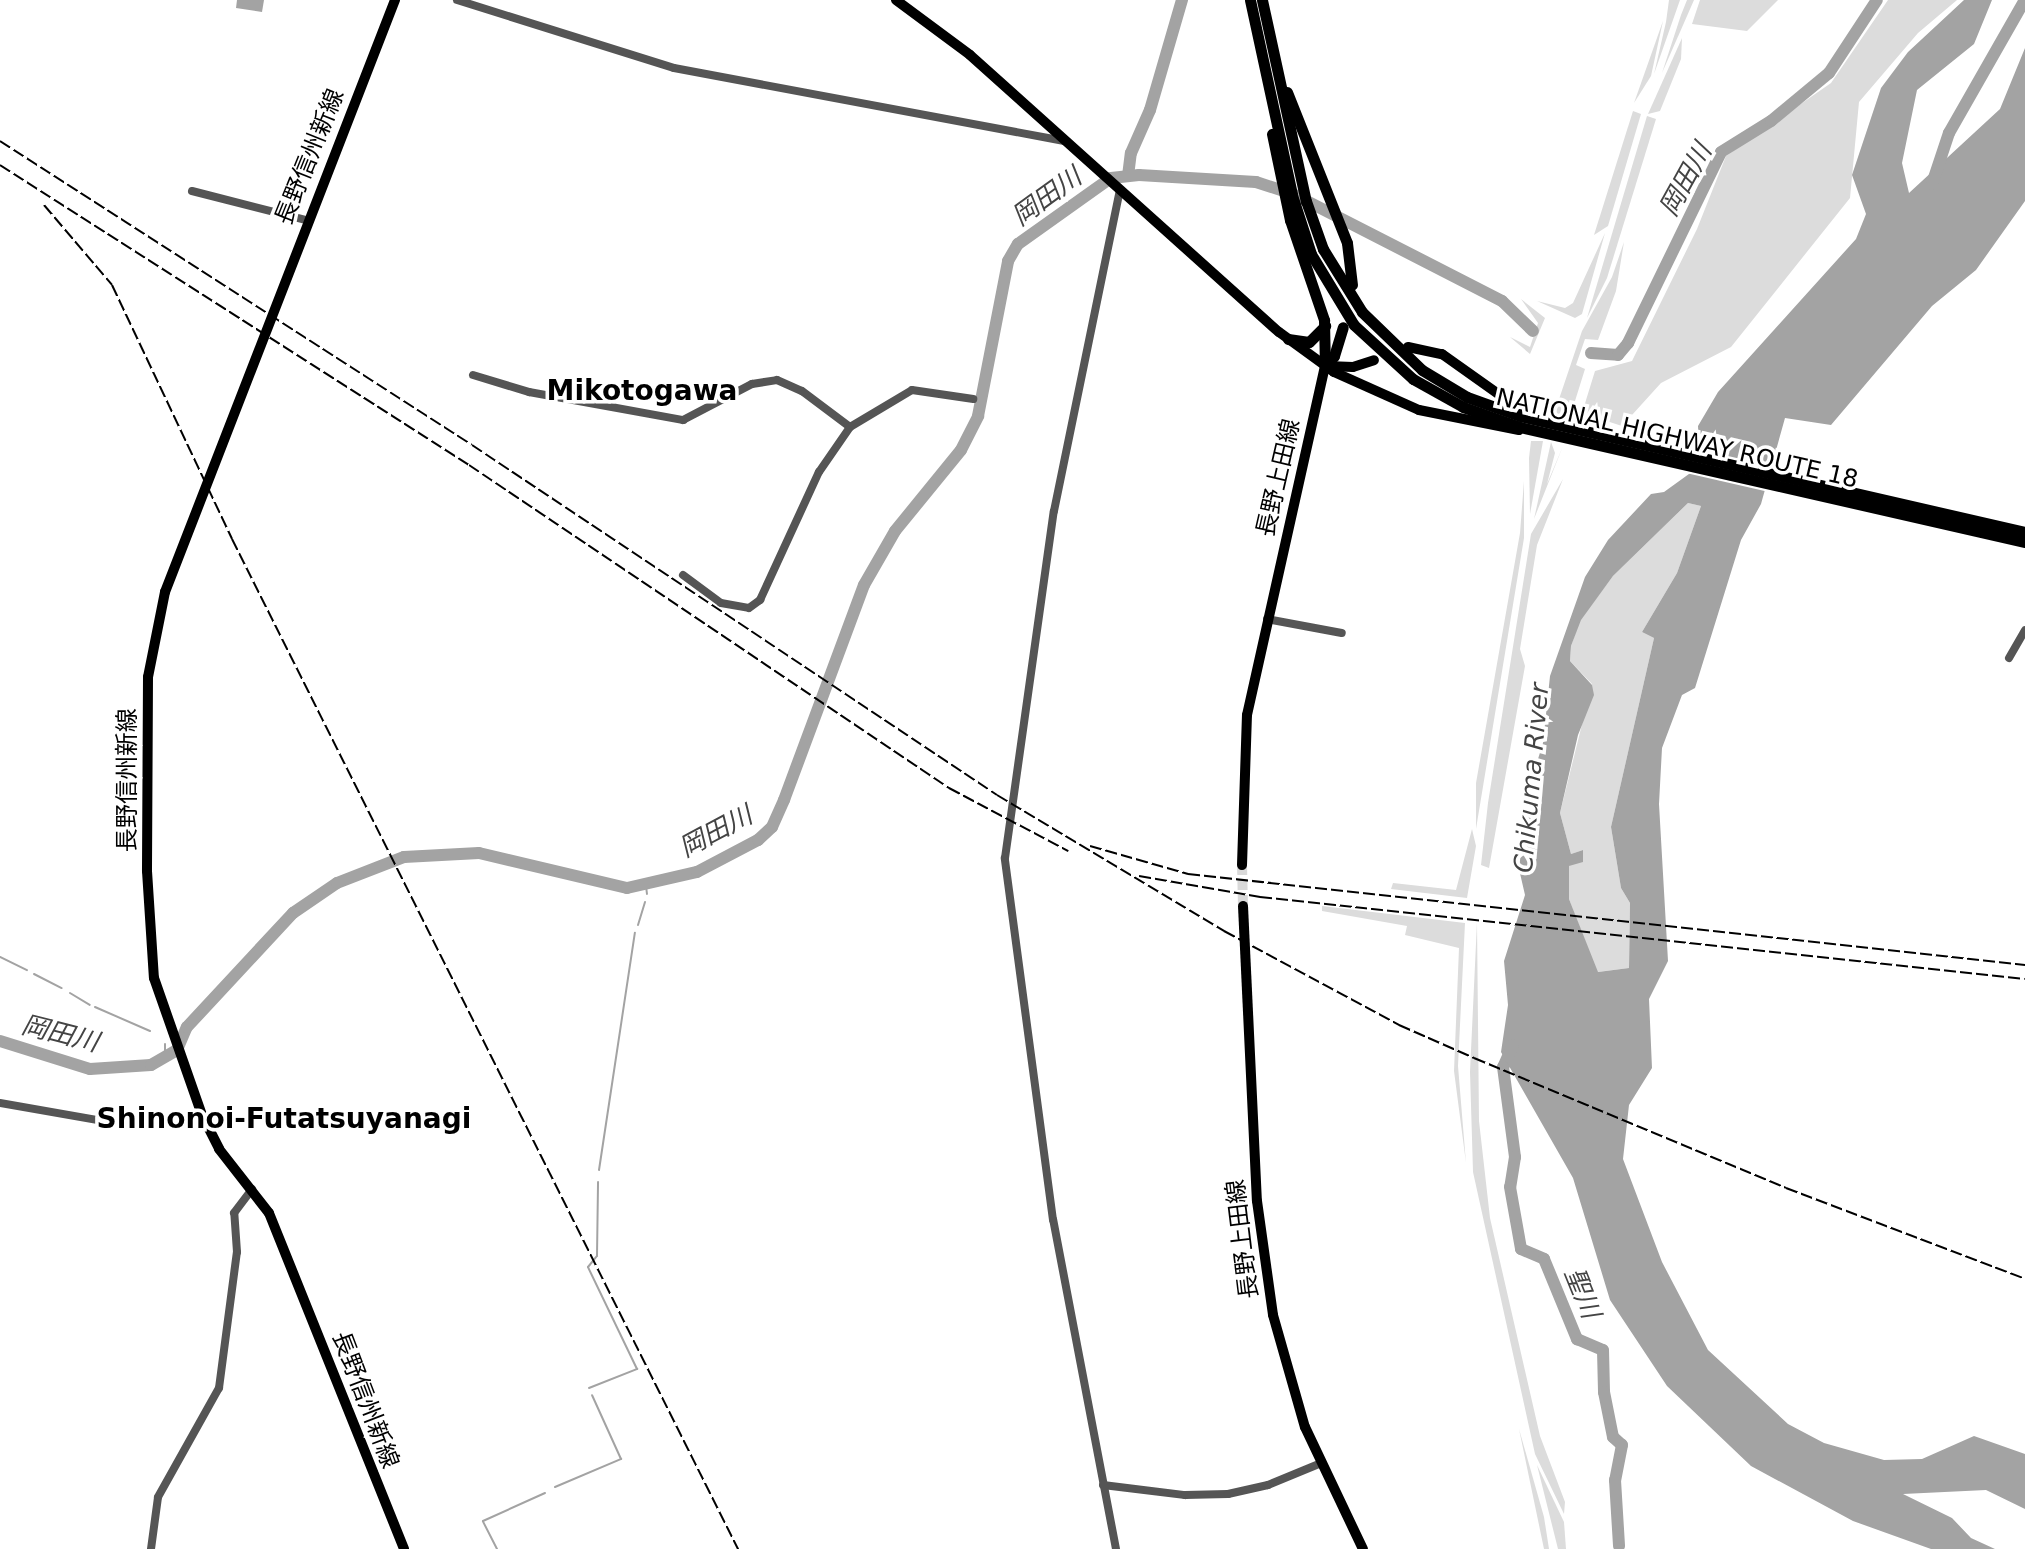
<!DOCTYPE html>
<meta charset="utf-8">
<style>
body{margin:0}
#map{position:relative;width:2025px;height:1549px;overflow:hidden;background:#fff;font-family:"DejaVu Sans","Noto Sans JP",sans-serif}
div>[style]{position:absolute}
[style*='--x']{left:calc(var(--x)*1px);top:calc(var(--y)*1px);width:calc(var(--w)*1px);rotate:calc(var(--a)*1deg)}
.green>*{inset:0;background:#dcdcdc}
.water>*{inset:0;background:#a3a3a3}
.pier>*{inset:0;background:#fff}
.stream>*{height:2px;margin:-1px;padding:0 1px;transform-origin:1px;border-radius:1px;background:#a3a3a3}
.river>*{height:12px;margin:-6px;padding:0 6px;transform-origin:6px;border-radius:6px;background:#a3a3a3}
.primary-tunnel>*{height:10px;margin-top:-5px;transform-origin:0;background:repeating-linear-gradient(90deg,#d9d9d9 0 10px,transparent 0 15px)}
.tertiary>*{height:8px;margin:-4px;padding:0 4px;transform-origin:4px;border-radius:4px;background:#555}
.primary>*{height:10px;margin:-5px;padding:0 5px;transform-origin:5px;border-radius:5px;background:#000}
.trunk>*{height:11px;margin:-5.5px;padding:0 5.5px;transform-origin:5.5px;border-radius:5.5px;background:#000}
.rail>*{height:2px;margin-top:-1px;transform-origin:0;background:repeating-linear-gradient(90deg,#000 0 12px,transparent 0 16px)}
span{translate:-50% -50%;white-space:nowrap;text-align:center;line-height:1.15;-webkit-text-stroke:7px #fff;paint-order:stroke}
.street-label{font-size:24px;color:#000}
.water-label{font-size:26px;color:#444;font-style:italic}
.quarter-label{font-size:28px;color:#000;font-weight:700}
</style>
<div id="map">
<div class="green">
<i style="clip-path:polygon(1669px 0,1680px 0,1654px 74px,1666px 22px)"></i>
<i style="clip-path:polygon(1687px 0,1694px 0,1662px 73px,1681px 15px)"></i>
<i style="clip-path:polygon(1700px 0,1778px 0,1747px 31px,1692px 24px)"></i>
<i style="clip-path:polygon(1888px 0,1957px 0,1918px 33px,1859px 102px,1850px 198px,1731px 347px,1661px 383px,1622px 426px,1582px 413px,1595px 371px,1632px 361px,1697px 229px,1726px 156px,1831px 83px)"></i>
<i style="clip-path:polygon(1663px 21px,1651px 76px,1634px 103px)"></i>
<i style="clip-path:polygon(1682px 38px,1681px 59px,1660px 111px,1648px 114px)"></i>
<i style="clip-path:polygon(1633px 111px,1641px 114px,1608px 226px,1594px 235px)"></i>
<i style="clip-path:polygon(1647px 116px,1656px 119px,1607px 278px,1587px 318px)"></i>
<i style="clip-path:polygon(1605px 233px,1582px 314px,1575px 318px,1537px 301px,1565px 308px,1573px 303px)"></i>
<i style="clip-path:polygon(1624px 242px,1616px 291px,1598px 340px,1585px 339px,1576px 365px,1585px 369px,1570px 417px,1554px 414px,1582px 331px,1612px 277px)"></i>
<i style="clip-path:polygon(1521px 299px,1545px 318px,1530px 354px,1510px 337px,1530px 347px,1538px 323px)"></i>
<i style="clip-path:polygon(1531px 441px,1543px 441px,1530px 514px,1529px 458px)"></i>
<i style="clip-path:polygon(1551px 442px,1555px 453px,1547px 484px,1563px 446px,1534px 519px)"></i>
<i style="clip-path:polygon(1563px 479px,1537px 545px,1520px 649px,1525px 666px,1489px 868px,1481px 865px,1488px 803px,1531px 534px)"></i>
<i style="clip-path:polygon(1524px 481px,1524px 538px,1476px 829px,1476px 783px,1520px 533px)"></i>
<i style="clip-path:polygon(1688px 503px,1701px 506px,1677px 573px,1642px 632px,1654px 638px,1611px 827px,1621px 888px,1630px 903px,1629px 968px,1597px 972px,1569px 899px,1569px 866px,1583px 850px,1571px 854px,1560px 813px,1592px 684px,1570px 661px,1571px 646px,1580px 620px,1613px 576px)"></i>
<i style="clip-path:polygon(1472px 829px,1476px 846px,1467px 898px,1391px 889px,1393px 883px,1456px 890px)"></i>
<i style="clip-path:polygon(1322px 906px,1465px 923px,1458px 1066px,1466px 1163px,1454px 1071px,1459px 948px,1405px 935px,1407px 926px,1322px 911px)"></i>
<i style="clip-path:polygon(1477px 922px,1479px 1121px,1490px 1218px,1540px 1436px,1565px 1502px,1564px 1514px,1535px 1454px,1473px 1172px,1470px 1072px)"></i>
<i style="clip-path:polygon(1519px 1429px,1544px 1517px,1549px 1549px,1544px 1549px)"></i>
<i style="clip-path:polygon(1537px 1465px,1564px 1522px,1566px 1549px,1558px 1549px)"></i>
</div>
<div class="water">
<i style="clip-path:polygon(237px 0,264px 0,262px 12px,236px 8px)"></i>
<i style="clip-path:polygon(evenodd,1964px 0,1992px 0,1974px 44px,1917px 90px,1902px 163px,1909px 193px,2000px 109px,2025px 48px,2025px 201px,1976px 270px,1932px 306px,1831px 425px,1785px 418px,1761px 504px,1741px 540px,1695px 688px,1682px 695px,1662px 748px,1659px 804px,1668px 961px,1649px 999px,1652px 1068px,1629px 1105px,1623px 1159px,1662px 1262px,1708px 1350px,1788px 1424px,1824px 1443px,1884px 1460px,1922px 1459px,1974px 1436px,2025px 1454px,2025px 1509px,1986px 1490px,1903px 1494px,1952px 1518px,1971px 1538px,1995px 1549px,1931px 1549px,1853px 1521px,1751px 1466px,1667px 1386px,1610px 1300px,1573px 1178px,1501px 1052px,1508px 1005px,1504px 961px,1525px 895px,1519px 869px,1528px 791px,1543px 743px,1550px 676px,1585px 577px,1608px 540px,1651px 494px,1664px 492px,1700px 466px,1698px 426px,1718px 392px,1856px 239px,1866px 214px,1852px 175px,1881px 88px,1908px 52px,1964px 0,1688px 503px,1701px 506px,1677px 573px,1642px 632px,1654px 638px,1611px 827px,1621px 888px,1630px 903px,1629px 968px,1598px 972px,1569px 899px,1569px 866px,1583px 862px,1583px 850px,1571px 854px,1560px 813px,1578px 735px,1594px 695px,1592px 685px,1570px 661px,1571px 646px,1581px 620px,1613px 576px,1688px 503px)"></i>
</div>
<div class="pier">
<i style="clip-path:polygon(1693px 448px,1776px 467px,1769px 492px,1686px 473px,1696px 465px)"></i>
</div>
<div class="stream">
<i style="--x:646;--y:886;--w:8;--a:83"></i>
<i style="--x:638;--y:925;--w:24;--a:-73"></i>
<i style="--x:0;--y:957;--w:30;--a:26"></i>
<i style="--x:34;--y:974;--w:31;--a:27"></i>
<i style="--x:70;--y:993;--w:23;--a:31"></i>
<i style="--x:95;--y:1007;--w:60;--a:23.6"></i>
<i style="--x:165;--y:1058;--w:14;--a:-90"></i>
<i style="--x:599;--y:1170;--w:240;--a:-81.4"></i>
<i style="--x:589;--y:1388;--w:52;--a:-21.6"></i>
<i style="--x:637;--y:1369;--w:113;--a:-115.7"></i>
<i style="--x:588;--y:1267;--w:14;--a:-51"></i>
<i style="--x:597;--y:1256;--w:74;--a:-89.2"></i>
<i style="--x:555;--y:1487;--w:72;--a:-23"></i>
<i style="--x:621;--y:1459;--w:70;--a:-114.4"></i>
<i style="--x:497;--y:1549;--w:31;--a:-117"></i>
<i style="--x:483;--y:1521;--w:68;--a:-24.3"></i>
</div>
<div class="river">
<i style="--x:1128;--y:176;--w:23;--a:-83"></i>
<i style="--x:1131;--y:153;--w:47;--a:-66.2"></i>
<i style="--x:1150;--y:110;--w:115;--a:-73.8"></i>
<i style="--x:1932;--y:184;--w:54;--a:-71.6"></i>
<i style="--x:1949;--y:133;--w:153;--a:-60.3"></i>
<i style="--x:1591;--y:353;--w:27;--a:4"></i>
<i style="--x:1618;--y:355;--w:16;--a:-50"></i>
<i style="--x:1628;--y:343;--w:212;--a:-64"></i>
<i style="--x:1721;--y:152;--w:59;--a:-31.8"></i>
<i style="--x:1771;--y:121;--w:75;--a:-39.6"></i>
<i style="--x:1829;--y:73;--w:87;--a:-56.7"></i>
<i style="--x:0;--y:1041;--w:94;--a:17.3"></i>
<i style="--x:90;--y:1069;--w:61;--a:-3.8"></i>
<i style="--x:151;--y:1065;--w:30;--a:-30"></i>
<i style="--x:177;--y:1050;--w:25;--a:-67"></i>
<i style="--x:187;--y:1027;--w:156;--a:-47.1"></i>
<i style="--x:293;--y:913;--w:53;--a:-34.3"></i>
<i style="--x:337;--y:883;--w:72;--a:-21.2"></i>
<i style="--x:404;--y:857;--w:75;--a:-3.1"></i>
<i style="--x:479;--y:853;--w:152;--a:13.3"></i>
<i style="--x:627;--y:888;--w:72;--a:-12.9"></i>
<i style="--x:697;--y:872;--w:69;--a:-27.7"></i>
<i style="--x:758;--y:840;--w:19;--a:-43"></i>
<i style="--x:772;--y:827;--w:30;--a:-66"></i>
<i style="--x:784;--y:800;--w:229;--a:-69.6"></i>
<i style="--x:864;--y:585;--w:62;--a:-60.1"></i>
<i style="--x:895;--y:531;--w:104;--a:-50.8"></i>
<i style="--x:961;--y:450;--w:38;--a:-63"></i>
<i style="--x:978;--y:416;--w:158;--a:-79"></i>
<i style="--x:1008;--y:261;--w:20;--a:-60"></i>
<i style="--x:1018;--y:244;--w:114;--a:-35.4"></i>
<i style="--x:1111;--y:178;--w:28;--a:-6"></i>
<i style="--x:1139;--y:175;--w:117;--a:3.4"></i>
<i style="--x:1256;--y:182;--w:39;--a:18"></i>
<i style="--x:1293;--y:194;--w:235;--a:27.1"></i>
<i style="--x:1502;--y:301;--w:43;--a:44.1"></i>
<i style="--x:1513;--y:1045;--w:24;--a:114"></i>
<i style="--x:1503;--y:1067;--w:91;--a:82.4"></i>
<i style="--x:1515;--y:1157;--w:30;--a:99"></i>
<i style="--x:1510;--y:1187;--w:63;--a:79.9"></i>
<i style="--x:1521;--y:1249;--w:25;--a:23"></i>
<i style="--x:1544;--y:1259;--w:87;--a:67.6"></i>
<i style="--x:1577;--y:1339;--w:28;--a:23"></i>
<i style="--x:1603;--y:1350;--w:42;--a:88.6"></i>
<i style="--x:1604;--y:1392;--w:46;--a:78.7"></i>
<i style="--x:1613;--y:1437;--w:12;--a:42"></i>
<i style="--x:1622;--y:1445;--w:36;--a:101"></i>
<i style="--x:1615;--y:1480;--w:66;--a:86.5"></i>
</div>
<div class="primary-tunnel">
<i style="--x:1242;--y:865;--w:41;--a:88.6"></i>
</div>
<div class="tertiary">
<i style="--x:457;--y:0;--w:227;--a:17.4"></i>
<i style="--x:674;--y:68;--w:397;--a:10.6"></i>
<i style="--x:192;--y:191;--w:118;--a:14.3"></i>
<i style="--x:473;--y:375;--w:59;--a:16.9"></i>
<i style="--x:529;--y:392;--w:157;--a:10.3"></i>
<i style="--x:683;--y:420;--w:78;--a:-27.6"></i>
<i style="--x:752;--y:384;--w:25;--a:-9"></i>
<i style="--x:777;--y:380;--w:27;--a:24"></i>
<i style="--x:802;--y:391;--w:60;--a:36.9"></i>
<i style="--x:683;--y:575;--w:47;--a:36.4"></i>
<i style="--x:721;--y:603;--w:28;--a:10"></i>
<i style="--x:749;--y:608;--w:14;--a:-36"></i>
<i style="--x:760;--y:600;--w:141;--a:-65.3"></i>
<i style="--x:819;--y:472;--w:55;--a:-55.4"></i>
<i style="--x:850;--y:427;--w:72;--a:-30.8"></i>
<i style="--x:912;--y:390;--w:62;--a:8.4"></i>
<i style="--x:1267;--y:619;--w:76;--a:10.6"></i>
<i style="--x:2009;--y:658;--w:32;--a:-60"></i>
<i style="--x:0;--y:1103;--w:140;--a:9.9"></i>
<i style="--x:138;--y:1127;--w:65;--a:-10.6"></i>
<i style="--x:1103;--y:1485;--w:83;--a:7"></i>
<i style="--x:1185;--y:1495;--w:43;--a:-1.3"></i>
<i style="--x:1228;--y:1494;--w:41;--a:-12.7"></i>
<i style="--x:1268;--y:1485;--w:55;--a:-22.4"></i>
<i style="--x:151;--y:1549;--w:52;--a:-82.3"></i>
<i style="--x:158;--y:1497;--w:125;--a:-60.8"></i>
<i style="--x:219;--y:1388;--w:137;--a:-82.5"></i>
<i style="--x:237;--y:1252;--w:39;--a:-94"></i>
<i style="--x:234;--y:1213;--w:30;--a:-53"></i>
<i style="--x:1116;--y:1549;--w:335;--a:-100.8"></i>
<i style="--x:1053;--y:1220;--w:365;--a:-97.6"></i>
<i style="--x:1005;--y:858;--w:350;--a:-82"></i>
<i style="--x:1054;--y:511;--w:328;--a:-78.4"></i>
</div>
<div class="primary">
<i style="--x:395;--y:0;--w:635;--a:111.23"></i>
<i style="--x:165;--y:592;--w:87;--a:101.3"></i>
<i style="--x:148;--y:677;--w:194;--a:90.3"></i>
<i style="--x:147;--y:871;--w:107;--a:86.3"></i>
<i style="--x:154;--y:978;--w:145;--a:70.7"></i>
<i style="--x:202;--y:1115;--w:38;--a:63"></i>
<i style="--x:219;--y:1149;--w:81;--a:52"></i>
<i style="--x:269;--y:1213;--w:362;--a:68.1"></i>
<i style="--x:896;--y:0;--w:92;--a:36.6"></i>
<i style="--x:970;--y:55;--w:415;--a:41.9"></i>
<i style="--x:1279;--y:332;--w:68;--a:36"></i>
<i style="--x:1334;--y:372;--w:93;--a:24.1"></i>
<i style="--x:1419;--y:410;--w:102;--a:11.3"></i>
<i style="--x:1408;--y:347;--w:35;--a:12"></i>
<i style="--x:1442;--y:354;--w:110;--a:35.4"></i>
<i style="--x:1327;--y:366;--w:26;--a:2"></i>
<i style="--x:1353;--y:367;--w:22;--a:-18"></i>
<i style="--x:1242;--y:865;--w:150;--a:-88.1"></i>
<i style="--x:1247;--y:715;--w:358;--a:-77.4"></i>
<i style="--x:1243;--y:906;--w:295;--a:87.3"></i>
<i style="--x:1257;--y:1201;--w:115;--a:82"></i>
<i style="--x:1273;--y:1315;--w:116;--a:74.1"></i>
<i style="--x:1305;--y:1427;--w:135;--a:64.6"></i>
</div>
<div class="trunk">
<i style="--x:1250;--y:0;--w:199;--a:77.8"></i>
<i style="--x:1292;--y:195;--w:62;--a:72.1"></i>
<i style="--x:1311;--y:254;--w:83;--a:58.8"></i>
<i style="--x:1354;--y:325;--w:80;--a:42.5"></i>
<i style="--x:1413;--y:379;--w:57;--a:29.2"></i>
<i style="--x:1463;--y:407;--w:60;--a:19.3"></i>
<i style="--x:1520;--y:427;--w:518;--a:12.83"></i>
<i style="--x:1262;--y:0;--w:206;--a:77.7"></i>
<i style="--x:1306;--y:201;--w:51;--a:70.5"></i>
<i style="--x:1323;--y:249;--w:74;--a:58.2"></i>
<i style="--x:1362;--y:312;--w:83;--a:44"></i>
<i style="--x:1422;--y:370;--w:52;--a:31"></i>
<i style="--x:1467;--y:397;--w:56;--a:19.7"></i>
<i style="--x:1520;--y:416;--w:518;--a:12.94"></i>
<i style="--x:1287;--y:92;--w:162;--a:68.3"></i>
<i style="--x:1347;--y:243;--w:42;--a:83.2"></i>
<i style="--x:1272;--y:134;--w:88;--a:78.2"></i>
<i style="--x:1290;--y:220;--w:106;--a:71.2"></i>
<i style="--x:1324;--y:320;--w:46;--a:88.8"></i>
<i style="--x:1288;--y:339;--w:21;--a:8"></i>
<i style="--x:1309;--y:342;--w:23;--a:-45"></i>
<i style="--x:1325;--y:366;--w:13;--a:-48"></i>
<i style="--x:1334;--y:356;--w:30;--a:-73"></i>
</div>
<div class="rail">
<i style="--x:0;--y:141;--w:561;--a:32.78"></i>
<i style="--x:472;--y:445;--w:631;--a:33.69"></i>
<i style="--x:997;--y:795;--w:265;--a:30.9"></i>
<i style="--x:1224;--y:931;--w:199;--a:28.2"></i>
<i style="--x:1399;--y:1025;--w:82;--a:23.7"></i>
<i style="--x:1474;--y:1058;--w:338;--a:22.6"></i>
<i style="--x:1786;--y:1188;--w:256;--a:20.8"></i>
<i style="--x:0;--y:165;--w:557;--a:32.61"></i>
<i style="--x:469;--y:465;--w:579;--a:33.94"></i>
<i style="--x:949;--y:788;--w:135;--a:27.9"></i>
<i style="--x:44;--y:205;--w:105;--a:49.6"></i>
<i style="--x:112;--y:285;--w:281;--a:64.7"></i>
<i style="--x:232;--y:539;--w:1130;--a:63.39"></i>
<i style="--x:1090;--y:846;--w:102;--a:15.9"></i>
<i style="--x:1188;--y:874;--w:842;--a:6.2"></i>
<i style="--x:1139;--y:876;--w:123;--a:9.8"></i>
<i style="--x:1260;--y:897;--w:769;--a:6.12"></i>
</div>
<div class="street-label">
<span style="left:310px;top:157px;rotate:-68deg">長野信州新線</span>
<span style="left:1677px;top:439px;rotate:13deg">NATIONAL HIGHWAY ROUTE 18</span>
<span style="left:1279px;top:478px;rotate:-77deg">長野上田線</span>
<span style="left:128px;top:780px;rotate:-90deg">長野信州新線</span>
<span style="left:1243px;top:1239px;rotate:-97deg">長野上田線</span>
<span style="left:365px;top:1400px;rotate:69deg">長野信州新線</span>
</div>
<div class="water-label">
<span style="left:1686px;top:180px;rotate:-61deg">岡田川</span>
<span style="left:1047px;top:197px;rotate:-36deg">岡田川</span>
<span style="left:1532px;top:778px;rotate:-85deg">Chikuma River</span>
<span style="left:716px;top:832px;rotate:-28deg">岡田川</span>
<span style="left:60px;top:1034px;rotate:14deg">岡田川</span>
<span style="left:1582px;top:1293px;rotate:68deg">聖川</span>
</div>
<div class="quarter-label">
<span style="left:642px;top:391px">Mikotogawa</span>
<span style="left:284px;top:1119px">Shinonoi-Futatsuyanagi</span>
</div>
</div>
